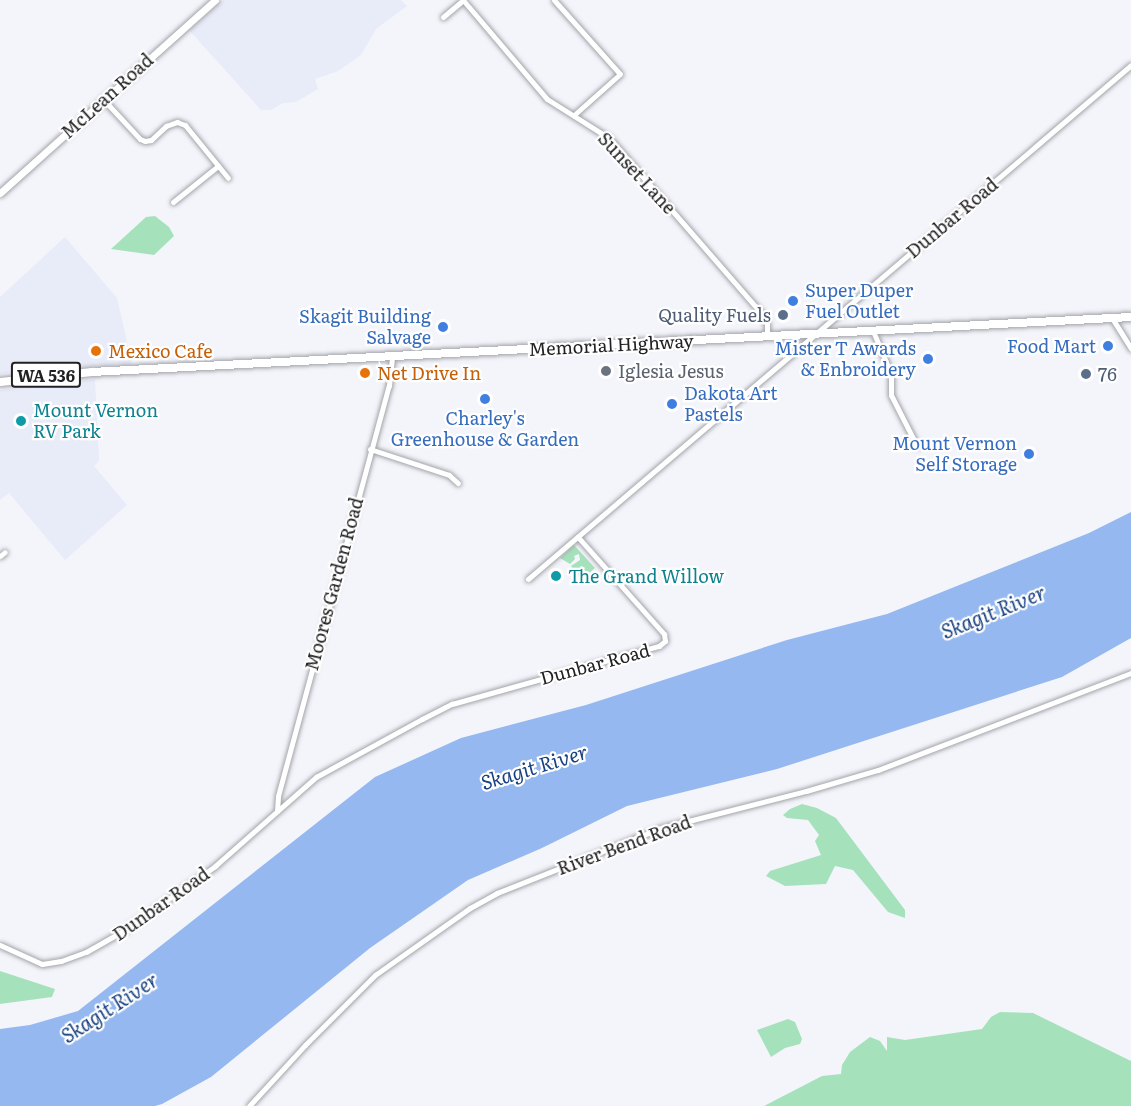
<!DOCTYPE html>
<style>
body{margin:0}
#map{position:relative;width:1131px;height:1106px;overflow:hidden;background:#f4f5fb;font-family:Literata,serif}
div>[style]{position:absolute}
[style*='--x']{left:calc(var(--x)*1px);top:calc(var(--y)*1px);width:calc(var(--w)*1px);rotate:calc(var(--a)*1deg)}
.built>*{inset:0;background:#e8ebf8}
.green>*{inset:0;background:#a5e2bb}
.water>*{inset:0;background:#94b8ef}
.roads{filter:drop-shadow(0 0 2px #a3a4aa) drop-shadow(0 0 2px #a3a4aa)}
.street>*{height:5px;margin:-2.5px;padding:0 2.5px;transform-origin:2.5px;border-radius:2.5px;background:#fff}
.secondary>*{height:7px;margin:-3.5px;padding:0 3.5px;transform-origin:3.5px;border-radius:3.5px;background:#fff}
.primary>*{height:8px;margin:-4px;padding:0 4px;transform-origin:4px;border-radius:4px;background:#fff}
.dots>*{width:16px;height:16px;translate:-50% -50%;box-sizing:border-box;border:3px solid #fff;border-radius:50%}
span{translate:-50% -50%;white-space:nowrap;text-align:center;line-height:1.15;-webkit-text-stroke:4.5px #fff;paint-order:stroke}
.shield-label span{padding:2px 4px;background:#fff;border:2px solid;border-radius:4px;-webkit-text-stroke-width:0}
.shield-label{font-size:16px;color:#212123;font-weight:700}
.street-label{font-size:18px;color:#212123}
.shop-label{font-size:18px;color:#366cbe}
.left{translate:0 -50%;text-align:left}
.right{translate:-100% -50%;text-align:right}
.service-label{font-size:18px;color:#4e5e75}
.food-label{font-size:18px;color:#c56008}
.worship-label{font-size:18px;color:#5b616d}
.culture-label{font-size:18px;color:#0d838f}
.water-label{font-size:20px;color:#184182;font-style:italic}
</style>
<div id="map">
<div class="built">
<i style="clip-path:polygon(223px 0,401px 0,407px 6px,376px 29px,361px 55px,338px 71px,315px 79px,318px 89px,296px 102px,283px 103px,271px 110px,261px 110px,189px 30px)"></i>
<i style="clip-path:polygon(65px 237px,117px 298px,132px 364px,49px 368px,0 374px,0 297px)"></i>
<i style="clip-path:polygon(95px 379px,99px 461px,94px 466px,127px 505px,65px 560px,9px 493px,0 500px,0 390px)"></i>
</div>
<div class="green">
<i style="clip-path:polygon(155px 216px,169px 227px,174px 236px,154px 255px,111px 249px,146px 217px)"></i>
<i style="clip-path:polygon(574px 545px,595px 568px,581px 580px,571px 566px,580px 560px,579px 554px,574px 556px,575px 559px,570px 564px,560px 558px)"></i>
<i style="clip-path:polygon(802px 804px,817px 808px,836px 818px,905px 910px,905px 918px,888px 912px,853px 870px,835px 866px,826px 884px,785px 886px,766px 876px,770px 871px,821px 855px,815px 841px,819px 835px,808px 820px,787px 818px,783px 815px,790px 809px)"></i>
<i style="clip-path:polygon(0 971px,55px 989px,52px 997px,0 1004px)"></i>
<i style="clip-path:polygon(1000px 1012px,1033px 1013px,1131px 1061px,1131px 1106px,764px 1106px,822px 1076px,841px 1074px,842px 1065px,850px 1052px,870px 1037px,880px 1041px,887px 1051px,887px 1037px,905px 1040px,982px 1029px,991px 1017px)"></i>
<i style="clip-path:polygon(788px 1019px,795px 1022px,802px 1039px,800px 1044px,785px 1048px,771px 1057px,757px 1030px)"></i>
</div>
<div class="water">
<i style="clip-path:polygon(1131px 512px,1131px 638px,1062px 677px,777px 769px,627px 806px,542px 848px,468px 880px,370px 948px,211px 1077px,162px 1104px,155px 1106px,0 1106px,0 1029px,30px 1025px,78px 1011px,375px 777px,461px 738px,586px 705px,787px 640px,887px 614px,1089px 533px)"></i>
</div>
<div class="roads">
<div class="street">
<i style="--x:463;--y:0;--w:130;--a:49.7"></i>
<i style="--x:547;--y:99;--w:73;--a:32.2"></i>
<i style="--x:609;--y:138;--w:233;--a:49"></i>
<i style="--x:762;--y:314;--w:11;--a:63"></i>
<i style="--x:767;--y:324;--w:12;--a:90"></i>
<i style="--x:554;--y:0;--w:99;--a:48.3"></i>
<i style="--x:620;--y:74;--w:62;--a:138.3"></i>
<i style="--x:443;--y:17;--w:26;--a:-40"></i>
<i style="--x:103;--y:99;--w:54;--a:47.2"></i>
<i style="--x:140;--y:139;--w:5;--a:22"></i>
<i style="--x:145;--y:141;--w:6;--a:-9"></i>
<i style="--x:151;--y:140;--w:21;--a:-43"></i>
<i style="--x:166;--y:126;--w:12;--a:-20"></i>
<i style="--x:177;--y:122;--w:9;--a:21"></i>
<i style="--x:185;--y:125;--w:68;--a:50.9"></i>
<i style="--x:173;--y:202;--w:58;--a:-38.7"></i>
<i style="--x:1112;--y:318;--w:36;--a:58"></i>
<i style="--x:873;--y:331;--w:47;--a:67.3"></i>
<i style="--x:891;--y:374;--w:21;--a:90"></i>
<i style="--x:891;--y:395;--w:57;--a:63"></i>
<i style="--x:370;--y:449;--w:83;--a:18.2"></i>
<i style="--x:449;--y:475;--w:12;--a:42"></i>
<i style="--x:0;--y:556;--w:6;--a:-39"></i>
<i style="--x:528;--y:579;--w:792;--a:-40.44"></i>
<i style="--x:277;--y:811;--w:15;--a:-86"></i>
<i style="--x:278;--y:796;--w:425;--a:-74.9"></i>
<i style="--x:389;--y:386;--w:28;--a:-84"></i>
<i style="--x:0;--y:945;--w:46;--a:24.3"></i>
<i style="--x:42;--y:964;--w:19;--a:-9"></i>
<i style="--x:61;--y:961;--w:27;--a:-20"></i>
<i style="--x:86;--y:952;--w:43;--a:-29.6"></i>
<i style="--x:123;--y:931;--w:113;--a:-35.2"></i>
<i style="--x:215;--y:866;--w:135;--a:-41.4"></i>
<i style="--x:316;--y:777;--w:121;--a:-28.7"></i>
<i style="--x:422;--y:719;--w:34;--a:-27"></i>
<i style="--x:452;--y:704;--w:215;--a:-15.7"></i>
<i style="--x:659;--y:646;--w:8;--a:-40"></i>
<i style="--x:665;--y:641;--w:7;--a:-98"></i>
<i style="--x:664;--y:634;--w:130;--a:-131.6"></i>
<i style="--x:249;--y:1106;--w:83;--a:-47.4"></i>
<i style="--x:305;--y:1045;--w:99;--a:-45"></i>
<i style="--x:375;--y:975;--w:116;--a:-35.2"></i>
<i style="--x:470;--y:908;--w:31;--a:-29"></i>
<i style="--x:497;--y:893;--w:176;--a:-21.6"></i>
<i style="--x:661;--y:828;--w:150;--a:-14.3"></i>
<i style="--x:806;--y:791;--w:75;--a:-16.3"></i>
<i style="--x:878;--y:770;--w:271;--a:-21"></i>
</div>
<div class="secondary">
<i style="--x:0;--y:193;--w:289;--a:-41.9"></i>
</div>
<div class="primary">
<i style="--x:0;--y:382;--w:93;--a:-6.2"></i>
<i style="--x:92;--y:372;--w:1040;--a:-3.03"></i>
</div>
</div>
<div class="dots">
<i style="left:793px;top:301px;background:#3f7fe0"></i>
<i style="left:783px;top:315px;background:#5c6f8a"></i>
<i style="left:443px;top:327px;background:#3f7fe0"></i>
<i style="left:1108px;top:346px;background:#3f7fe0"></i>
<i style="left:96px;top:351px;background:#e8710a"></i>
<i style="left:928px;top:359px;background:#3f7fe0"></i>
<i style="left:606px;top:371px;background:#6b7280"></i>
<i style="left:365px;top:373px;background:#e8710a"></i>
<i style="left:1086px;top:374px;background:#5c6f8a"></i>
<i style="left:485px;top:399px;background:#3f7fe0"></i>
<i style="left:672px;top:404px;background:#3f7fe0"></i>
<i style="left:21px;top:421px;background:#0f9aa8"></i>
<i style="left:1029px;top:454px;background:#3f7fe0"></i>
<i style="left:556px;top:576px;background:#0f9aa8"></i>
</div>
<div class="shield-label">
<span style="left:46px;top:375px">WA 536</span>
</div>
<div class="street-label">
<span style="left:107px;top:96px;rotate:-42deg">McLean Road</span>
<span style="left:637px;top:173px;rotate:47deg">Sunset Lane</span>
<span style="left:952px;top:218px;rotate:-40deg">Dunbar Road</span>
<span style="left:611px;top:345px;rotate:-3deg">Memorial Highway</span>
<span style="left:334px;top:584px;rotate:-75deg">Moores Garden Road</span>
<span style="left:595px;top:664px;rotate:-15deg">Dunbar Road</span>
<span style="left:624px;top:845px;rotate:-20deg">River Bend Road</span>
<span style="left:161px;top:904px;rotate:-35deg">Dunbar Road</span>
</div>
<div class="shop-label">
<span class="left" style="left:805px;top:301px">Super Duper<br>Fuel Outlet</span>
<span class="right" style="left:431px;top:327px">Skagit Building<br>Salvage</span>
<span class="right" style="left:1096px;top:346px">Food Mart</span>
<span class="right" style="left:916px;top:359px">Mister T Awards<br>&amp; Enbroidery</span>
<span class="left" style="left:684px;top:404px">Dakota Art<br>Pastels</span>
<span style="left:485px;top:429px">Charley's<br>Greenhouse &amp; Garden</span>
<span class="right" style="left:1017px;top:454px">Mount Vernon<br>Self Storage</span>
</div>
<div class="service-label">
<span class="right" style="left:771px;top:315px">Quality Fuels</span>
<span class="left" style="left:1098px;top:374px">76</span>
</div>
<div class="food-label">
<span class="left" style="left:108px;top:351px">Mexico Cafe</span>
<span class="left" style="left:377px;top:373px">Net Drive In</span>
</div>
<div class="worship-label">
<span class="left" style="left:618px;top:371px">Iglesia Jesus</span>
</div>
<div class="culture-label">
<span class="left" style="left:33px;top:421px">Mount Vernon<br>RV Park</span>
<span class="left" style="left:568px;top:576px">The Grand Willow</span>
</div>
<div class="water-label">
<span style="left:993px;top:611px;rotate:-22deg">Skagit River</span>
<span style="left:534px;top:766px;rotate:-17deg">Skagit River</span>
<span style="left:109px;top:1007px;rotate:-33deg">Skagit River</span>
</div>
</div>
